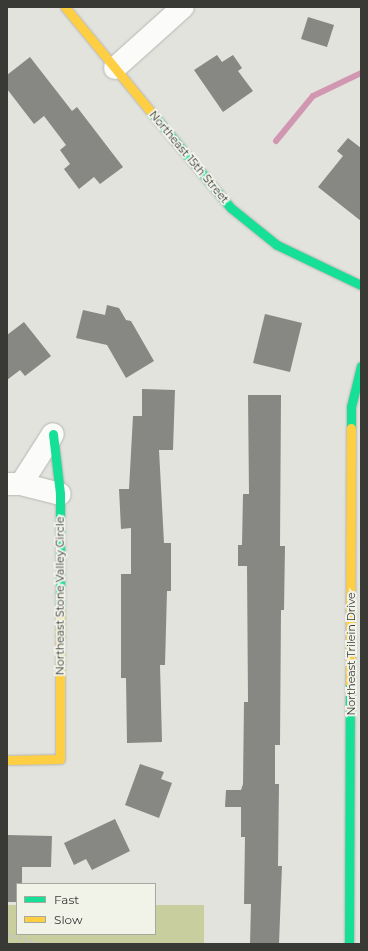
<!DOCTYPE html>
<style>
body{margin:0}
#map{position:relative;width:368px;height:951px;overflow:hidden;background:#e3e3de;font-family:Montserrat,sans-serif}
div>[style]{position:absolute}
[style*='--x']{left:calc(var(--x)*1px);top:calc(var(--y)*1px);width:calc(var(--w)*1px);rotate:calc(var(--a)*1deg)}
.green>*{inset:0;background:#c9ce9e}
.stream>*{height:6px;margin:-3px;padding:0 3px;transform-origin:3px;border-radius:3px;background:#d197b1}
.building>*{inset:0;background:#878783}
.path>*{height:2.5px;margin-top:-1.25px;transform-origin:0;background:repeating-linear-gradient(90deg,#c4c4c3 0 3px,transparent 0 6px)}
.roads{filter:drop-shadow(0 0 1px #b5b6b2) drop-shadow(0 0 1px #b5b6b2)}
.street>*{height:22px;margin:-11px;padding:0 11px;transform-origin:11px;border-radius:11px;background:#fbfbfa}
.fast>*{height:9px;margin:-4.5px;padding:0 4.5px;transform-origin:4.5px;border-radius:4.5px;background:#16e098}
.slow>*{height:9px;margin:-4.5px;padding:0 4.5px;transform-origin:4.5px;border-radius:4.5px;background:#ffcf43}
span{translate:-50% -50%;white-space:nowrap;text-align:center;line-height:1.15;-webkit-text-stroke:4px #f1f3e9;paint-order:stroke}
.street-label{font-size:11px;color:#393936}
.frame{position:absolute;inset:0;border:8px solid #393936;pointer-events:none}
.legend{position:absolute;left:16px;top:883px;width:140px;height:52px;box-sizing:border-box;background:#f1f3e9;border:1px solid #a7a9a1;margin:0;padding:5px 7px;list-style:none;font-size:12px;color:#393936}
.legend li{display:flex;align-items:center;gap:8px;height:20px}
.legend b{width:20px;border:1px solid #a7a9a1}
</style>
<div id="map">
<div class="green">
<i style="clip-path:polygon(7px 905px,17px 905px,17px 934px,155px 934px,155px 905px,204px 905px,204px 944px,7px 944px)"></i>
</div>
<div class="stream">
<i style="--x:276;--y:141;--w:58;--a:-50.6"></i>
<i style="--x:313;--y:96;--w:53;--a:-25.6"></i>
</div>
<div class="building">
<i style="clip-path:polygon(308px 17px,334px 25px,327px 47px,301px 39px)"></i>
<i style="clip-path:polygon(217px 55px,222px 62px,233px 55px,242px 68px,238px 71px,253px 91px,223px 112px,194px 70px)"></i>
<i style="clip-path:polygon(30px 57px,72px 111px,77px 107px,123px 167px,100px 184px,94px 177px,79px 189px,64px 169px,70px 164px,60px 150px,66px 145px,44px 116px,34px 124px,7px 89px,7px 75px)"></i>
<i style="clip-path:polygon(348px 138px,361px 148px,361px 221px,318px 187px,343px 156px,337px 151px)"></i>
<i style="clip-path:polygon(107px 305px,119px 308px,126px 320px,131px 321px,154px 361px,126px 378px,107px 345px,76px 338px,83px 310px,105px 315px)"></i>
<i style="clip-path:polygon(265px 314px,302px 323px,290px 372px,253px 363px)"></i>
<i style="clip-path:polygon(24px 322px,51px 356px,25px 376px,20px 370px,7px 380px,7px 335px)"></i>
<i style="clip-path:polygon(142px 389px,175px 390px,173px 450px,159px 450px,164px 543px,171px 543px,171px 591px,167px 591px,165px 665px,160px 665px,162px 742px,127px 743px,126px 678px,121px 678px,121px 574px,131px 574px,131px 528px,121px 529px,119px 489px,129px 489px,133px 416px,142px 416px)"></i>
<i style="clip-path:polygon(248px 395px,281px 395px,280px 546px,285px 546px,284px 610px,281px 610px,280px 745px,275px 745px,275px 784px,279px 784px,278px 866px,282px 866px,279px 944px,250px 944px,251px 904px,244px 904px,245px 837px,241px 837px,241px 807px,225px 807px,226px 790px,241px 790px,243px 784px,244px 702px,248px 702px,247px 566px,238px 566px,238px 545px,242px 545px,243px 494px,249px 494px)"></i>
<i style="clip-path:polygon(140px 764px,164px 772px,161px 779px,172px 783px,159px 818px,125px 805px)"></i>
<i style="clip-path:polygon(115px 819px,130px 851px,92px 870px,86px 859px,74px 865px,64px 843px)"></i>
<i style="clip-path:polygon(7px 835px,52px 836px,51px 867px,22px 867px,22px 884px,17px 884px,17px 902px,7px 902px)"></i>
</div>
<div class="path">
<i style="--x:7;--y:934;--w:37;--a:16"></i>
</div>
<div class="roads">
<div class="street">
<i style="--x:115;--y:68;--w:91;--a:-41.9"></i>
<i style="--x:7;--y:484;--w:14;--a:0"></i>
<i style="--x:21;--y:484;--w:59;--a:-57.4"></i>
<i style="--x:21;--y:484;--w:40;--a:14.4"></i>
</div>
<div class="fast">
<i style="--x:151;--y:112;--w:125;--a:50.2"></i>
<i style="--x:231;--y:208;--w:59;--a:38.8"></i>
<i style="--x:277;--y:245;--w:93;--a:25.5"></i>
<i style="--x:351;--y:428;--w:21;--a:-90"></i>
<i style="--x:351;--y:407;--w:42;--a:-76.3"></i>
<i style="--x:53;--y:434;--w:60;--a:83.3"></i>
<i style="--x:60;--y:494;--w:115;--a:90"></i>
<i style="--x:349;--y:944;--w:261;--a:-89.8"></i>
</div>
<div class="slow">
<i style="--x:65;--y:7;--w:136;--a:50.7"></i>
<i style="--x:350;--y:683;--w:255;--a:-89.8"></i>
<i style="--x:7;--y:760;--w:53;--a:-1.1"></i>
<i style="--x:60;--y:759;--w:150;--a:-90"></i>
</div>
</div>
<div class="street-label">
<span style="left:189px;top:157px;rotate:50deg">Northeast 15th Street</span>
<span style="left:60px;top:596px;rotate:-90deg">Northeast Stone Valley Circle</span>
<span style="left:351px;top:654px;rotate:-90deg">Northeast Trilein Drive</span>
</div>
<div class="frame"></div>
<ul class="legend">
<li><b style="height:5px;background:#16e098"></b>Fast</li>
<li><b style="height:5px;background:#ffcf43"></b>Slow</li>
</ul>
</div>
